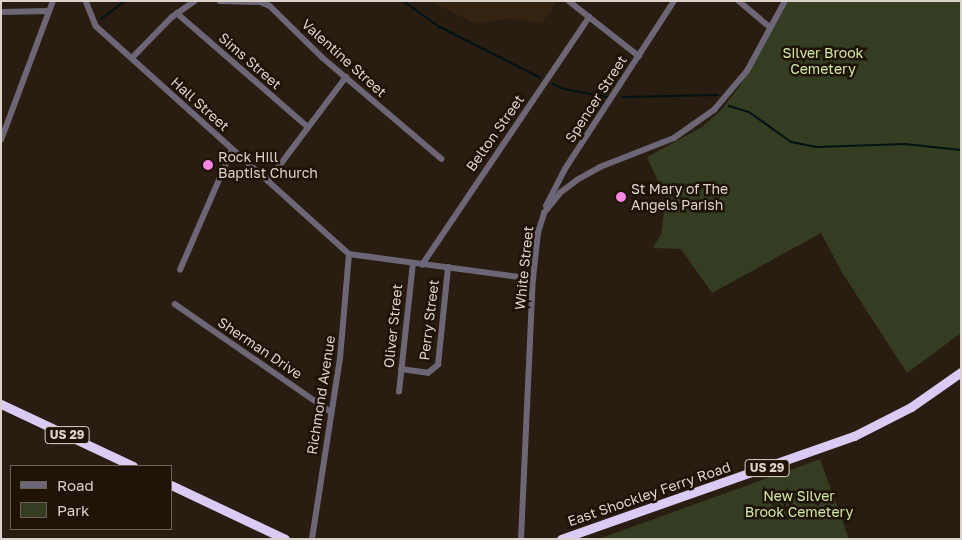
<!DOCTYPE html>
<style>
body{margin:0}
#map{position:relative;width:962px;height:540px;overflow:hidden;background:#291c10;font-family:"Golos Text",sans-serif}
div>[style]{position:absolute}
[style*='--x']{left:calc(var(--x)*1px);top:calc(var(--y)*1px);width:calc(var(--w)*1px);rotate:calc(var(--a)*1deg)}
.built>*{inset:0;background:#342311}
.green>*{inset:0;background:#343d21}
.stream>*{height:2px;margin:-1px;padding:0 1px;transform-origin:1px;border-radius:1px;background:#001214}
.minor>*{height:5.5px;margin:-2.75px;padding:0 2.75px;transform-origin:2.75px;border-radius:2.75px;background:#6c6676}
.highway>*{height:9px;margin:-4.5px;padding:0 4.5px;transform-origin:4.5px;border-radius:4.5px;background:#dacbf4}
.dots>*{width:14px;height:14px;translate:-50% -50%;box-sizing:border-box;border:2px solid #1f1307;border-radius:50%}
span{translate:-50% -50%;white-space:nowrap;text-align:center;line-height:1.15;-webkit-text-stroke:5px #1f1307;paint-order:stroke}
.shield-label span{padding:1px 4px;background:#1f1307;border:1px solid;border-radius:4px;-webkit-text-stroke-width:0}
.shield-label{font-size:12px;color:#dbd3cb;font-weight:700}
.park-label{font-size:14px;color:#d1e7a6}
.street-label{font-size:14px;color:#dbd3cb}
.poi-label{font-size:14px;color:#dbd3cb}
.left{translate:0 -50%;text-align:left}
.frame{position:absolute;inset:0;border:2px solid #dbd3cb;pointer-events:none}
.legend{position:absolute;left:10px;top:465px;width:162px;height:65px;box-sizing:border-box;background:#1f1307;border:1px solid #6a6055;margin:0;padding:6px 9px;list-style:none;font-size:15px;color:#dbd3cb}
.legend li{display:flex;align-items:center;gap:10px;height:25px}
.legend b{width:25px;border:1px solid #6a6055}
</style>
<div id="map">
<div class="built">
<i style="clip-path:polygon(430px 1px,557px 1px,542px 23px,510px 19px,474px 23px)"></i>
</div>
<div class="green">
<i style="clip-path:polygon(788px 1px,961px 1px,961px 333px,907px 373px,843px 274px,821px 233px,712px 293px,681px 249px,653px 248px,661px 234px,666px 199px,647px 157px,702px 127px,721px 110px,739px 87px)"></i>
<i style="clip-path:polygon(820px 459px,849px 539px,598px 539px,618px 532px)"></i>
</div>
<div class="stream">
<i style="--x:403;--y:1;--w:43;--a:35.5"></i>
<i style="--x:438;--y:26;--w:115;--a:26.8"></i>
<i style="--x:101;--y:19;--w:30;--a:-37"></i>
<i style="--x:553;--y:84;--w:12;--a:24"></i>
<i style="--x:564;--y:89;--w:44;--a:10.5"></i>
<i style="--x:622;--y:97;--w:96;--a:-1.2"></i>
<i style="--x:729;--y:106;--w:21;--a:17"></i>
<i style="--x:749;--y:112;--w:52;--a:35.5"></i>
<i style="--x:791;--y:142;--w:26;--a:11"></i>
<i style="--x:817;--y:147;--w:88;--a:-2"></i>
<i style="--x:905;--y:144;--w:56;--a:6.1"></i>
</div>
<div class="minor">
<i style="--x:86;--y:1;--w:27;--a:68"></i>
<i style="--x:96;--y:26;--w:341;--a:42"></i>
<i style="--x:349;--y:254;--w:186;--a:7.7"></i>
<i style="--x:220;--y:1;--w:41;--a:1.4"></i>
<i style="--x:261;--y:2;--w:10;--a:24"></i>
<i style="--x:270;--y:6;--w:73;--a:44.4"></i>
<i style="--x:322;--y:57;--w:157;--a:40.4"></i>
<i style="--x:569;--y:1;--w:89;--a:38.2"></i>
<i style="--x:739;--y:1;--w:40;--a:40"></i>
<i style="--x:1;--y:12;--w:48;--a:-1.2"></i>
<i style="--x:177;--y:13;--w:174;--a:41"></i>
<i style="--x:132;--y:58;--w:57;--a:-45.7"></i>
<i style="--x:172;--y:17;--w:28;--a:-35"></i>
<i style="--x:1;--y:140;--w:148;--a:-69.5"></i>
<i style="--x:268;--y:181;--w:130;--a:-53.1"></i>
<i style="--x:546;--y:206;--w:42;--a:-62.8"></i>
<i style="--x:565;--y:169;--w:200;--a:-57"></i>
<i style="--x:422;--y:265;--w:299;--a:-56"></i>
<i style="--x:180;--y:270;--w:131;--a:-66.6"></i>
<i style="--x:175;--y:304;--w:190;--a:34.7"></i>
<i style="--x:401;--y:369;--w:27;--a:8"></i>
<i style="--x:428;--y:373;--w:13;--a:-39"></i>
<i style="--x:438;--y:365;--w:98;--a:-84.1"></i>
<i style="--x:399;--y:392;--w:129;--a:-83.8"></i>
<i style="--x:312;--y:539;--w:182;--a:-81.2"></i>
<i style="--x:340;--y:359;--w:105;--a:-85.1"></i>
<i style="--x:521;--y:539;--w:260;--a:-87.4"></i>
<i style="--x:533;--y:279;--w:46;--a:-83.8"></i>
<i style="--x:538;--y:233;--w:21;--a:-73"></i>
<i style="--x:544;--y:213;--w:26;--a:-51"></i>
<i style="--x:560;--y:193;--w:21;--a:-37"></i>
<i style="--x:577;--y:180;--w:26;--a:-29"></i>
<i style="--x:600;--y:167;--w:79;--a:-21.4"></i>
<i style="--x:674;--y:138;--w:49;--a:-35"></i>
<i style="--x:714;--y:110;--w:51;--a:-49.8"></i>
<i style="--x:747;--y:71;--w:80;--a:-61.5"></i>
</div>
<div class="highway">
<i style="--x:1;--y:404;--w:146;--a:25.2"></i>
<i style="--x:171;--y:485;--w:126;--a:25.3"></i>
<i style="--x:561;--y:539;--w:311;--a:-19.4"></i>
<i style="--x:854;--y:436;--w:64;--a:-27"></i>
<i style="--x:911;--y:407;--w:61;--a:-35"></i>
</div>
<div class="dots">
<i style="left:208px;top:165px;background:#fb86e4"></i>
<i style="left:621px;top:197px;background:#fb86e4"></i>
</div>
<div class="shield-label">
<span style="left:67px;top:435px">US 29</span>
<span style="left:767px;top:468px">US 29</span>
</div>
<div class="park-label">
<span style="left:823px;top:61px">Silver Brook<br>Cemetery</span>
<span style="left:799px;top:504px">New Silver<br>Brook Cemetery</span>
</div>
<div class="street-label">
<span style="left:344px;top:58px;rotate:42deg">Valentine Street</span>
<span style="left:250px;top:61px;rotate:41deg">Sims Street</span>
<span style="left:596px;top:99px;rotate:-57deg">Spencer Street</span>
<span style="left:200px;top:104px;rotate:42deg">Hall Street</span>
<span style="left:495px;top:133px;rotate:-55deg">Belton Street</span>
<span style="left:524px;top:268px;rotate:-84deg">White Street</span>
<span style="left:429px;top:320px;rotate:-83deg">Perry Street</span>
<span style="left:393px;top:326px;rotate:-84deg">Oliver Street</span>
<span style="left:260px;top:348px;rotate:34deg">Sherman Drive</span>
<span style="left:321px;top:395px;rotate:-81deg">Richmond Avenue</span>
<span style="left:649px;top:494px;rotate:-19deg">East Shockley Ferry Road</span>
</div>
<div class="poi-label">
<span class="left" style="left:218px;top:165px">Rock Hill<br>Baptist Church</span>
<span class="left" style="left:631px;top:197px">St Mary of The<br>Angels Parish</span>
</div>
<div class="frame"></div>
<ul class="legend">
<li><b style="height:6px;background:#6c6676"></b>Road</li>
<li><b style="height:14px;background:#343d21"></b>Park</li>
</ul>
</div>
